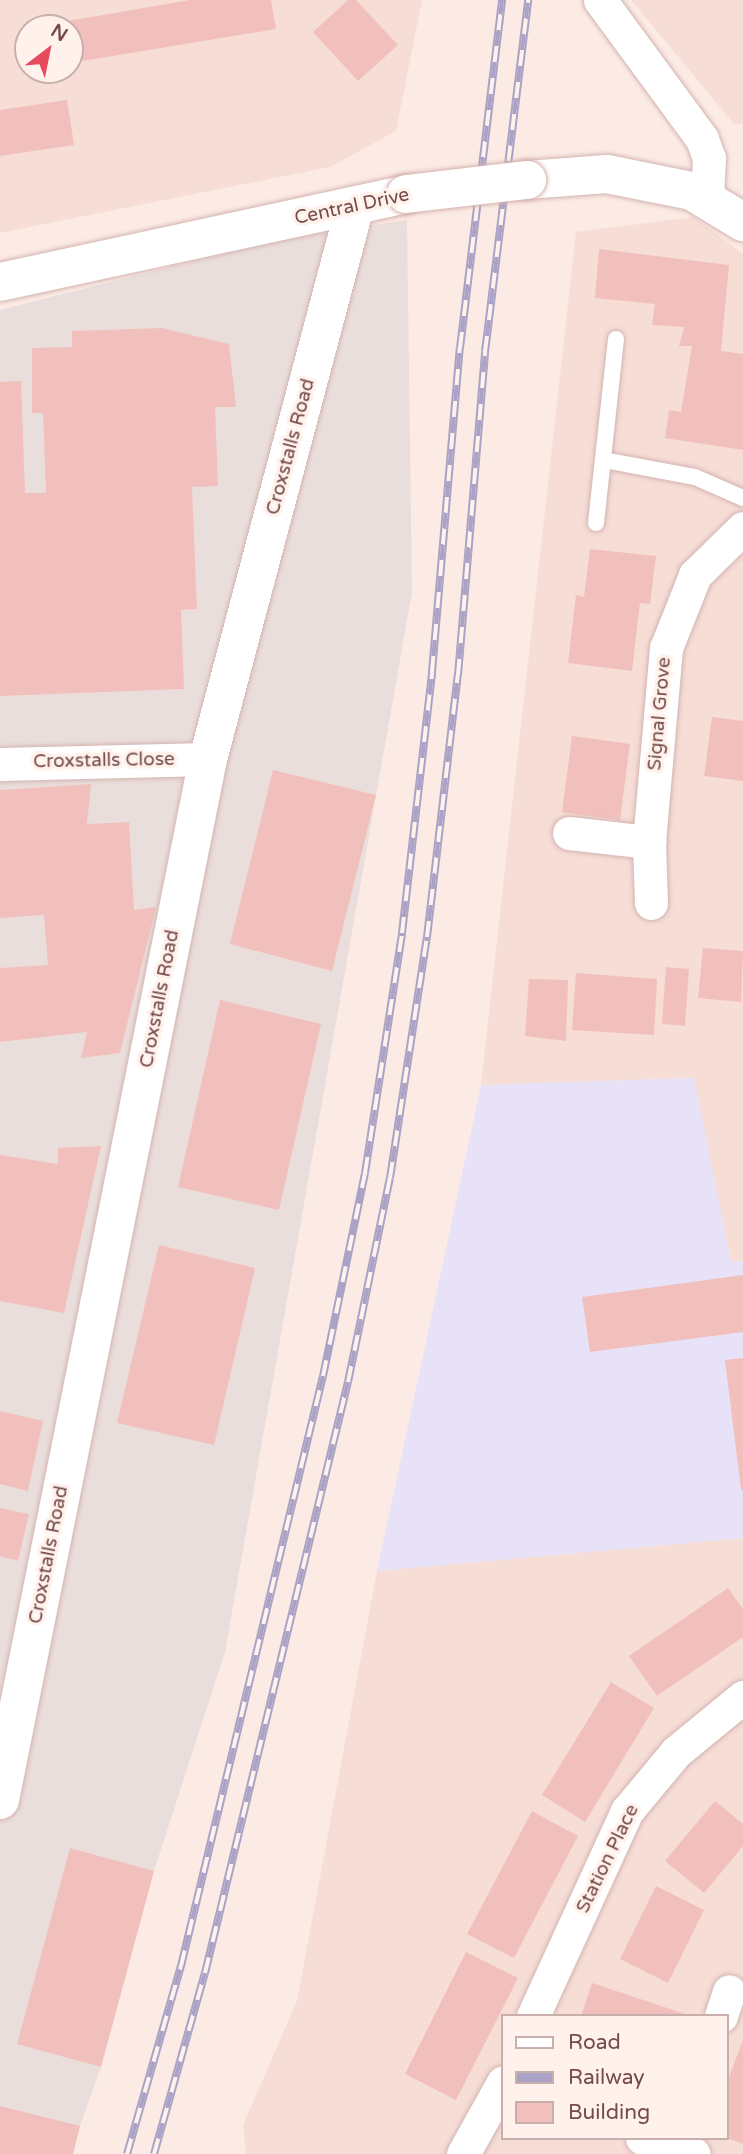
<!DOCTYPE html>
<style>
body{margin:0}
#map{position:relative;width:743px;height:2154px;overflow:hidden;background:#fcebe5;font-family:"Varela Round",sans-serif}
div>[style]{position:absolute}
[style*='--x']{left:calc(var(--x)*1px);top:calc(var(--y)*1px);width:calc(var(--w)*1px);rotate:calc(var(--a)*1deg)}
.residential>*{inset:0;background:#f6ddd6}
.industrial>*{inset:0;background:#eadedc}
.education>*{inset:0;background:#e8e2f9}
.building>*{inset:0;background:#f2c0bc}
.roads{filter:drop-shadow(0 0 2px #d3b4b0) drop-shadow(0 0 2px #d3b4b0)}
.lane>*{height:16px;margin:-8px;padding:0 8px;transform-origin:8px;border-radius:8px;background:#fff}
.street>*{height:33px;margin:-16.5px;padding:0 16.5px;transform-origin:16.5px;border-radius:16.5px;background:#fff}
.secondary>*{height:38px;margin:-19px;padding:0 19px;transform-origin:19px;border-radius:19px;background:#fff}
.rail>*{height:8px;margin-top:-4px;transform-origin:0;background:repeating-linear-gradient(90deg,#fff1eb 0 16px,#aaa3c6 0 32px);box-sizing:border-box;border-block:2px solid #aaa3c6}
.bridges{filter:drop-shadow(0 0 2px #d6b1ad) drop-shadow(0 0 2px #d6b1ad)}
.secondary-bridge>*{height:38px;margin:-19px;padding:0 19px;transform-origin:19px;border-radius:19px;background:#fff}
span{translate:-50% -50%;white-space:nowrap;text-align:center;line-height:1.15;-webkit-text-stroke:7px #fff1eb;paint-order:stroke}
.street-label{font-size:19px;color:#754b4a}
.legend{position:absolute;left:501px;top:2014px;width:228px;height:126px;box-sizing:border-box;background:#fff1eb;border:2px solid #c8afab;margin:0;padding:9px 12px;list-style:none;font-size:21px;color:#754b4a}
.legend li{display:flex;align-items:center;gap:14px;height:35px}
.legend b{width:35px;border:2px solid #c8afab}
.north{position:absolute;left:14px;top:14px;width:70px;height:70px;box-sizing:border-box;background:#fff1eb;border:2px solid #c8afab;border-radius:50%;rotate:32deg;font-size:19px;font-weight:700;line-height:28px;text-align:center;color:#754b4a}
.north::after{content:'';display:block;margin:auto;width:24px;height:32px;background:#e74a5c;clip-path:polygon(50% 0,100% 100%,50% 72%,0 100%)}
</style>
<div id="map">
<div class="residential">
<i style="clip-path:polygon(evenodd,0 0,422px 0,396px 131px,330px 167px,0 233px,0 0,28px 28px,70px 28px,70px 70px,28px 70px,28px 28px)"></i>
<i style="clip-path:polygon(631px 0,743px 0,743px 124px,734px 124px)"></i>
<i style="clip-path:polygon(694px 217px,743px 254px,743px 1261px,731px 1262px,693px 1078px,481px 1085px,576px 232px)"></i>
<i style="clip-path:polygon(evenodd,743px 1538px,743px 2154px,246px 2154px,243px 2125px,297px 2001px,377px 1571px,743px 1538px,503px 2016px,727px 2016px,727px 2138px,503px 2138px,503px 2016px)"></i>
</div>
<div class="industrial">
<i style="clip-path:polygon(407px 220px,412px 592px,225px 1652px,154px 1871px,101px 2067px,80px 2126px,0 2154px,0 310px,272px 241px)"></i>
</div>
<div class="education">
<i style="clip-path:polygon(694px 1078px,731px 1262px,743px 1261px,743px 1538px,377px 1571px,481px 1085px)"></i>
</div>
<div class="building">
<i style="clip-path:polygon(190px 0,271px 0,276px 29px,70px 63px,70px 28px,63px 28px,62px 22px)"></i>
<i style="clip-path:polygon(348px 0,356px 0,398px 45px,358px 81px,313px 32px)"></i>
<i style="clip-path:polygon(67px 100px,74px 145px,0 156px,0 110px)"></i>
<i style="clip-path:polygon(599px 249px,729px 265px,721px 351px,743px 354px,743px 450px,665px 438px,669px 410px,681px 412px,692px 346px,679px 346px,684px 327px,652px 325px,655px 304px,595px 298px)"></i>
<i style="clip-path:polygon(162px 328px,229px 344px,236px 407px,215px 407px,218px 486px,192px 487px,197px 609px,181px 610px,184px 689px,0 696px,0 382px,21px 381px,25px 493px,46px 493px,43px 413px,32px 413px,32px 348px,72px 347px,72px 331px)"></i>
<i style="clip-path:polygon(590px 549px,656px 556px,650px 604px,640px 603px,632px 671px,568px 663px,576px 595px,584px 597px)"></i>
<i style="clip-path:polygon(712px 717px,743px 721px,743px 781px,704px 776px)"></i>
<i style="clip-path:polygon(572px 736px,630px 744px,620px 820px,562px 812px)"></i>
<i style="clip-path:polygon(273px 770px,376px 795px,332px 971px,230px 944px)"></i>
<i style="clip-path:polygon(91px 784px,87px 824px,129px 822px,134px 910px,156px 907px,120px 1053px,81px 1058px,87px 1032px,0 1042px,0 968px,48px 965px,44px 915px,0 918px,0 790px)"></i>
<i style="clip-path:polygon(703px 948px,743px 951px,741px 1002px,698px 998px)"></i>
<i style="clip-path:polygon(666px 967px,689px 969px,685px 1026px,662px 1024px)"></i>
<i style="clip-path:polygon(576px 973px,657px 979px,654px 1035px,572px 1030px)"></i>
<i style="clip-path:polygon(529px 979px,568px 980px,566px 1041px,525px 1036px)"></i>
<i style="clip-path:polygon(220px 1000px,321px 1024px,279px 1210px,178px 1187px)"></i>
<i style="clip-path:polygon(101px 1146px,64px 1313px,0 1301px,0 1155px,58px 1164px,58px 1148px)"></i>
<i style="clip-path:polygon(159px 1245px,255px 1268px,214px 1445px,117px 1423px)"></i>
<i style="clip-path:polygon(743px 1275px,743px 1332px,590px 1352px,582px 1297px)"></i>
<i style="clip-path:polygon(743px 1358px,743px 1490px,741px 1490px,725px 1360px)"></i>
<i style="clip-path:polygon(0 1411px,43px 1421px,28px 1491px,0 1484px)"></i>
<i style="clip-path:polygon(0 1508px,29px 1514px,18px 1561px,0 1556px)"></i>
<i style="clip-path:polygon(728px 1588px,743px 1609px,743px 1637px,657px 1696px,629px 1656px)"></i>
<i style="clip-path:polygon(611px 1682px,654px 1708px,585px 1822px,542px 1795px)"></i>
<i style="clip-path:polygon(715px 1801px,743px 1824px,743px 1846px,704px 1893px,665px 1861px)"></i>
<i style="clip-path:polygon(532px 1811px,578px 1836px,514px 1958px,467px 1934px)"></i>
<i style="clip-path:polygon(70px 1848px,154px 1871px,101px 2067px,17px 2044px)"></i>
<i style="clip-path:polygon(656px 1886px,704px 1910px,668px 1983px,620px 1959px)"></i>
<i style="clip-path:polygon(466px 1952px,518px 1978px,456px 2100px,405px 2074px)"></i>
<i style="clip-path:polygon(592px 1983px,688px 2015px,688px 2016px,581px 2016px)"></i>
<i style="clip-path:polygon(743px 2040px,743px 2144px,727px 2138px,727px 2082px)"></i>
<i style="clip-path:polygon(0 2106px,80px 2126px,73px 2154px,0 2154px)"></i>
</div>
<div class="roads">
<div class="lane">
<i style="--x:604;--y:460;--w:93;--a:10.6"></i>
<i style="--x:695;--y:477;--w:52;--a:23.6"></i>
<i style="--x:596;--y:523;--w:185;--a:-83.8"></i>
</div>
<div class="street">
<i style="--x:600;--y:0;--w:172;--a:53.7"></i>
<i style="--x:702;--y:139;--w:20;--a:70"></i>
<i style="--x:709;--y:158;--w:39;--a:93"></i>
<i style="--x:0;--y:764;--w:208;--a:-1.4"></i>
<i style="--x:569;--y:833;--w:81;--a:6.4"></i>
<i style="--x:651;--y:903;--w:61;--a:-91.9"></i>
<i style="--x:649;--y:842;--w:195;--a:-85"></i>
<i style="--x:666;--y:648;--w:79;--a:-68.3"></i>
<i style="--x:695;--y:575;--w:67;--a:-44.4"></i>
<i style="--x:533;--y:2016;--w:226;--a:-65.4"></i>
<i style="--x:627;--y:1811;--w:77;--a:-50.3"></i>
<i style="--x:676;--y:1752;--w:87;--a:-39.4"></i>
<i style="--x:721;--y:2016;--w:26;--a:-72"></i>
<i style="--x:642;--y:2138;--w:54;--a:17.1"></i>
<i style="--x:463;--y:2154;--w:82;--a:-60.9"></i>
</div>
<div class="secondary">
<i style="--x:527;--y:180;--w:80;--a:-4.3"></i>
<i style="--x:607;--y:174;--w:87;--a:11.3"></i>
<i style="--x:692;--y:191;--w:60;--a:31.3"></i>
<i style="--x:0;--y:282;--w:415;--a:-12.2"></i>
<i style="--x:0;--y:1800;--w:1062;--a:-78.7"></i>
<i style="--x:208;--y:759;--w:572;--a:-75.11"></i>
</div>
</div>
<div class="rail">
<i style="--x:127;--y:2154;--w:196;--a:-74"></i>
<i style="--x:181;--y:1966;--w:607;--a:-76.47"></i>
<i style="--x:323;--y:1376;--w:207;--a:-78.3"></i>
<i style="--x:365;--y:1173;--w:243;--a:-81.2"></i>
<i style="--x:402;--y:933;--w:263;--a:-83.4"></i>
<i style="--x:432;--y:672;--w:325;--a:-85.1"></i>
<i style="--x:460;--y:348;--w:351;--a:-83.1"></i>
<i style="--x:154;--y:2154;--w:188;--a:-74.3"></i>
<i style="--x:205;--y:1973;--w:608;--a:-76.4"></i>
<i style="--x:348;--y:1382;--w:208;--a:-78.4"></i>
<i style="--x:390;--y:1178;--w:244;--a:-81.3"></i>
<i style="--x:427;--y:937;--w:264;--a:-83.3"></i>
<i style="--x:458;--y:675;--w:324;--a:-85.2"></i>
<i style="--x:485;--y:352;--w:355;--a:-83"></i>
</div>
<div class="bridges">
<div class="secondary-bridge">
<i style="--x:406;--y:194;--w:122;--a:-6.6"></i>
</div>
</div>
<div class="street-label">
<span style="left:352px;top:207px;rotate:-12deg">Central Drive</span>
<span style="left:291px;top:447px;rotate:-75deg">Croxstalls Road</span>
<span style="left:660px;top:714px;rotate:-85deg">Signal Grove</span>
<span style="left:104px;top:761px;rotate:-1deg">Croxstalls Close</span>
<span style="left:160px;top:999px;rotate:-79deg">Croxstalls Road</span>
<span style="left:49px;top:1555px;rotate:-79deg">Croxstalls Road</span>
<span style="left:608px;top:1859px;rotate:-64deg">Station Place</span>
</div>
<ul class="legend">
<li><b style="height:9px;background:#fff"></b>Road</li>
<li><b style="height:9px;background:#aaa3c6"></b>Railway</li>
<li><b style="height:19px;background:#f2c0bc"></b>Building</li>
</ul>
<div class="north">N</div>
</div>
